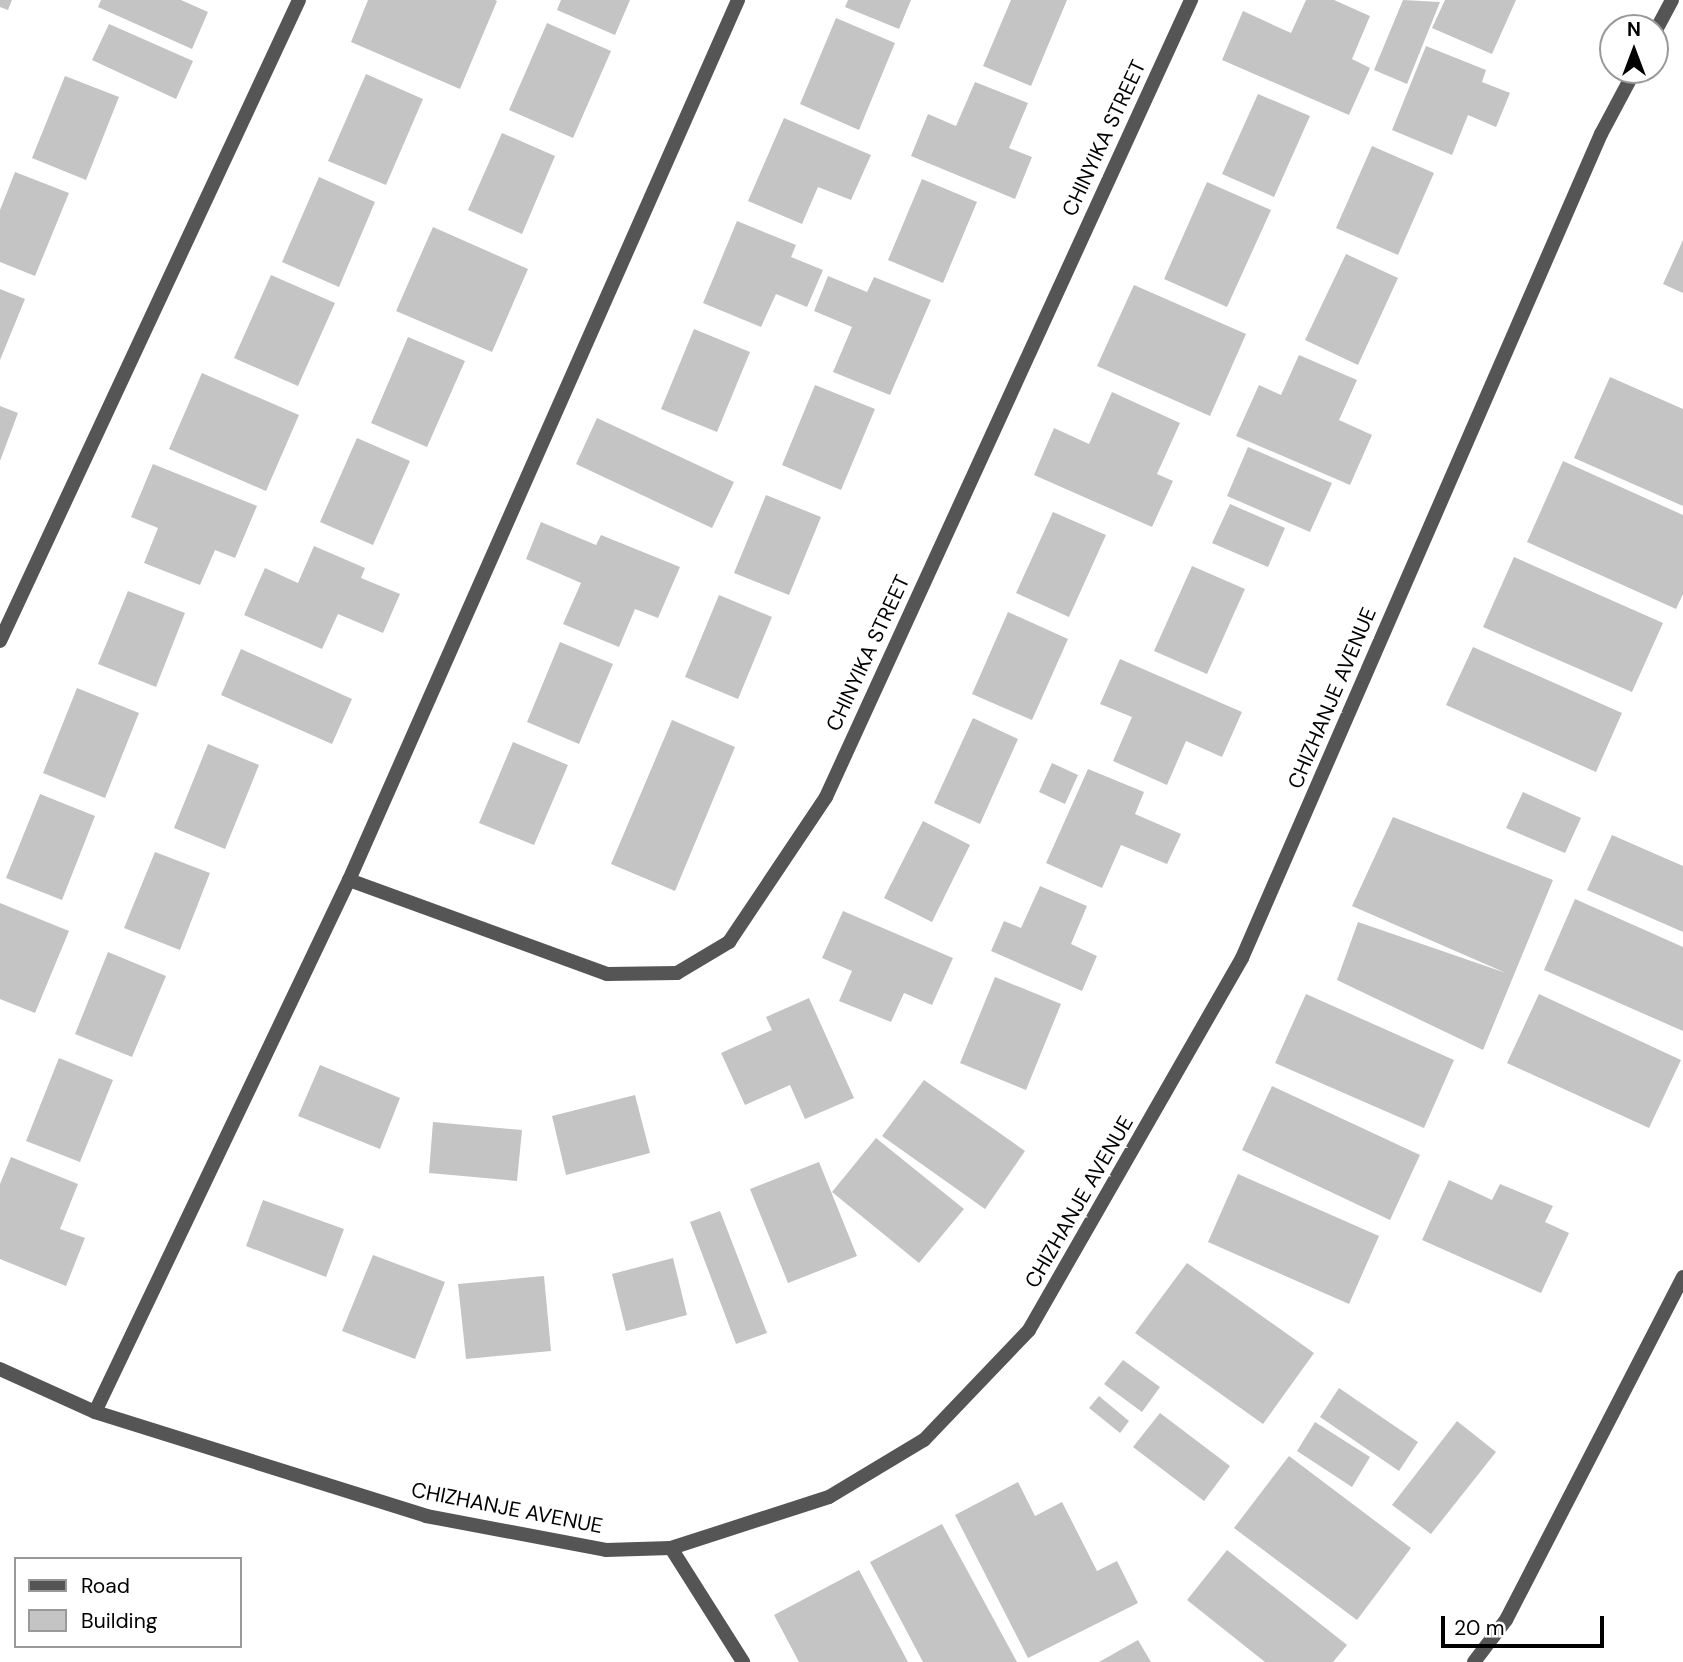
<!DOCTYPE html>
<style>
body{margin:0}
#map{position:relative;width:1683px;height:1662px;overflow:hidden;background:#fff;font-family:"DM Sans",sans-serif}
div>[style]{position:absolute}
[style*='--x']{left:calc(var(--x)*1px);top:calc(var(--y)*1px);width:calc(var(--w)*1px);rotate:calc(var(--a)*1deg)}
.building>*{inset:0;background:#c4c4c4}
.street>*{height:14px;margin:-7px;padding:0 7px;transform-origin:7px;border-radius:7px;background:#555}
span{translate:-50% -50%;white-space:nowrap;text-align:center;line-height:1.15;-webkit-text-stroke:7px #fff;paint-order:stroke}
.street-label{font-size:21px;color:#000}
.legend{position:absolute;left:14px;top:1557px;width:228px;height:91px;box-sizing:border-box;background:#fff;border:2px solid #999;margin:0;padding:9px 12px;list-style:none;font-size:21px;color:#000}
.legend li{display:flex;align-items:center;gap:14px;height:35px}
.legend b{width:35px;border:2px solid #999}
.north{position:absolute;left:1599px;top:14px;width:70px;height:70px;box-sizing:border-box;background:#fff;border:2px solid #999;border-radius:50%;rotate:0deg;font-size:19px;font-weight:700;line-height:28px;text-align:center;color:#000}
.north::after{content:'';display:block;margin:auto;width:24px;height:32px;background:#000;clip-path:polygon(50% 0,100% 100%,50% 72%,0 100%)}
.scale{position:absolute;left:1441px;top:1616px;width:163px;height:32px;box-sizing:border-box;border:4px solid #000;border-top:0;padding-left:9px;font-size:21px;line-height:24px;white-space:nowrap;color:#000;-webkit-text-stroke:5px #fff;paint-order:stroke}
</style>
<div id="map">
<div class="building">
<i style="clip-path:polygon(0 0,12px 0,8px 10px,0 7px)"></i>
<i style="clip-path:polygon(101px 0,181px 0,208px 12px,192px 49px,98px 7px)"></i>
<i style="clip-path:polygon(368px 0,495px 0,497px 1px,460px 89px,351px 42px)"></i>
<i style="clip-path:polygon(561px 0,630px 0,615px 35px,557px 10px)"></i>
<i style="clip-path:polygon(848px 0,911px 0,899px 29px,845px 7px)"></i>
<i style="clip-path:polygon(1011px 0,1067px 0,1031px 86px,983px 66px)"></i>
<i style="clip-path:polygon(1306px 0,1334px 0,1370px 16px,1352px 59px,1370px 68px,1349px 115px,1222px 60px,1243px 11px,1291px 33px)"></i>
<i style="clip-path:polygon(1403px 0,1440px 2px,1407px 84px,1374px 70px)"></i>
<i style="clip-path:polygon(1445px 0,1516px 0,1492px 54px,1432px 28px)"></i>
<i style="clip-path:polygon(836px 18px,895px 43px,859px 130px,800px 104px)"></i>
<i style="clip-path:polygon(547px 23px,611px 51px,573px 138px,509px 110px)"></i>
<i style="clip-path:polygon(109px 24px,193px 61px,176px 99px,92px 60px)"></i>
<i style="clip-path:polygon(1426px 46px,1486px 70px,1482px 82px,1510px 93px,1496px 127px,1468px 115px,1452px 155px,1392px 130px)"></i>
<i style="clip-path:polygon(366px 74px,423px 99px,386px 185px,328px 161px)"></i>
<i style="clip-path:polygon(65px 76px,119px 97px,86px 180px,32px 158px)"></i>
<i style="clip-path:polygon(975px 82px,1028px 103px,1009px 148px,1032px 157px,1015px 199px,911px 156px,928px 114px,956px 126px)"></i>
<i style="clip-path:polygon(1258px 94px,1310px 116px,1274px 197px,1222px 174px)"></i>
<i style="clip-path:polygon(784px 118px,871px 155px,851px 200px,818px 187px,802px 224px,748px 201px)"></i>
<i style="clip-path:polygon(502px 133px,555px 156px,522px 234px,468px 210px)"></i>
<i style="clip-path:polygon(1372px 146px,1434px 173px,1398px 255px,1336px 228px)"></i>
<i style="clip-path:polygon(15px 172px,69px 193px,35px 276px,0 262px,0 210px)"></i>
<i style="clip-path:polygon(319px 177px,375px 202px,339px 287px,282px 262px)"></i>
<i style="clip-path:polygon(922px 179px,977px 202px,943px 283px,888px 260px)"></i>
<i style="clip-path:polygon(1207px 182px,1271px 210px,1227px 307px,1164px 279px)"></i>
<i style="clip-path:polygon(737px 221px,796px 245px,791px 257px,823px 270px,807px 307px,776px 294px,761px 327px,703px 303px)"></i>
<i style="clip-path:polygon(433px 227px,528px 269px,492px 352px,396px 311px)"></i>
<i style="clip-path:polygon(1683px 240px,1683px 293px,1663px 284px)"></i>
<i style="clip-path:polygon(1346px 254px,1398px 278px,1358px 365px,1305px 340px)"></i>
<i style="clip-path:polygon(271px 275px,335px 303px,298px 386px,234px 358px)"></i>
<i style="clip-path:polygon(828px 276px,867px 292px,874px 277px,931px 300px,890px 395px,833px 372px,852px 327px,814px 311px)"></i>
<i style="clip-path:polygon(1134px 285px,1246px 334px,1210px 416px,1097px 366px)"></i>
<i style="clip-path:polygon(0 289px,25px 299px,0 360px)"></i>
<i style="clip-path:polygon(694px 329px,750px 352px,717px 432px,661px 409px)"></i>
<i style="clip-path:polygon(408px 337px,465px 361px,427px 447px,371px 423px)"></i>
<i style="clip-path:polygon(1299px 355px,1357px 380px,1339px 420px,1372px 435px,1350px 485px,1236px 436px,1259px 385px,1281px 395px)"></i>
<i style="clip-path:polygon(202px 373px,299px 415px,266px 491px,169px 449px)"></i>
<i style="clip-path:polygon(1610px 377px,1683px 409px,1683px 506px,1574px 458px)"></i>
<i style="clip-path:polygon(815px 385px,875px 409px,841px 490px,782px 465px)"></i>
<i style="clip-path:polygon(1112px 392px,1180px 423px,1157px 474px,1173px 481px,1152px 527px,1034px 475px,1054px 428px,1089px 444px)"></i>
<i style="clip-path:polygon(0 406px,18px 413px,0 461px)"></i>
<i style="clip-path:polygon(597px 418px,734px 482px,712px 528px,576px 464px)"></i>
<i style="clip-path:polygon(357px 438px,410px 461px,373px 545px,320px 522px)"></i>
<i style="clip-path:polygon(1248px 447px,1332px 483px,1310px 532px,1227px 496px)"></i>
<i style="clip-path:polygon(1563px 461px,1683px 515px,1683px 594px,1676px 609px,1527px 542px)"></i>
<i style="clip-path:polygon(153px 464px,257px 506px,235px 558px,215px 550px,200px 585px,144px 563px,158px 528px,131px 517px)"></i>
<i style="clip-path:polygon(766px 495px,821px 517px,789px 595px,734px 573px)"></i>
<i style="clip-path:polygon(1230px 504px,1285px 528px,1268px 567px,1212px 543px)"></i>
<i style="clip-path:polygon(1053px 512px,1106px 535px,1069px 617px,1016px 593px)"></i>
<i style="clip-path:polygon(541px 522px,596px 545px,601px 535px,680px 567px,658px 618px,635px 609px,619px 647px,563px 624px,581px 583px,526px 559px)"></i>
<i style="clip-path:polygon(314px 546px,365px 568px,361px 578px,400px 594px,383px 633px,338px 614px,322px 649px,244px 615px,265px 568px,298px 583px)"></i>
<i style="clip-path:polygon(1514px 557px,1663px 623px,1632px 692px,1483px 627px)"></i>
<i style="clip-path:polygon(1192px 566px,1245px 589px,1207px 674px,1154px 651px)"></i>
<i style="clip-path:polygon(128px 591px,185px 613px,156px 687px,98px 664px)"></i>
<i style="clip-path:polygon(719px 595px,772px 617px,738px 699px,685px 677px)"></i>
<i style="clip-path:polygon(1008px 612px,1068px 639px,1032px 720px,972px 694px)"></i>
<i style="clip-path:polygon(560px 642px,613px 664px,579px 744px,527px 722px)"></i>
<i style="clip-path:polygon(1473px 647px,1622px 713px,1596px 772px,1446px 705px)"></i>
<i style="clip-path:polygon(241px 649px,352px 699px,332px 744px,221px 695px)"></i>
<i style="clip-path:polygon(1120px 659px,1242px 712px,1222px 757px,1186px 741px,1167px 785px,1113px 761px,1132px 717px,1100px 704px)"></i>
<i style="clip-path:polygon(77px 688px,139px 713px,105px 798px,43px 773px)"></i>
<i style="clip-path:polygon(973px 718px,1018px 739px,980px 824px,934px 803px)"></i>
<i style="clip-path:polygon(672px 720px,735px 747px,675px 891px,611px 864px)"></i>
<i style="clip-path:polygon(513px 742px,568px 765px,534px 845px,479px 823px)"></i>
<i style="clip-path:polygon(208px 744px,259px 765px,225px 849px,174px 828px)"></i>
<i style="clip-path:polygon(1052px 763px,1078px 775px,1065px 804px,1039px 792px)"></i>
<i style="clip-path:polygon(1088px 769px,1144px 792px,1135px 814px,1181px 834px,1167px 864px,1121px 845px,1102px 888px,1046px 863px)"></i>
<i style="clip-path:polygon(1523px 792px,1581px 818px,1565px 853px,1506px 828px)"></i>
<i style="clip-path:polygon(40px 794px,95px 816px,62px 900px,6px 878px)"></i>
<i style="clip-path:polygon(1393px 817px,1553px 880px,1483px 1050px,1337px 980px,1358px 922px,1506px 973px,1352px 906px)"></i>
<i style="clip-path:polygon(923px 821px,970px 845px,932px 922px,884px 898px)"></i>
<i style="clip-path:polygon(1612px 835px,1683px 866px,1683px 932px,1587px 890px)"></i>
<i style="clip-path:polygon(155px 852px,210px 873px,180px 950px,124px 928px)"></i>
<i style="clip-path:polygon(1040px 886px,1087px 906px,1071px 944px,1097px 956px,1082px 991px,991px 951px,1004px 921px,1021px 928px)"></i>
<i style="clip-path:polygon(1575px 899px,1683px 947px,1683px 1031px,1544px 970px)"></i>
<i style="clip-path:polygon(0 903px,69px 931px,35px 1013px,0 999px)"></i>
<i style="clip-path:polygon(843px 911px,953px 958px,932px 1005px,904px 993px,891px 1022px,839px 1001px,852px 971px,822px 958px)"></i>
<i style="clip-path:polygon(108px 952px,166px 976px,132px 1057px,75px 1034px)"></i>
<i style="clip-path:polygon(995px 977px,1061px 1004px,1026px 1090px,960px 1063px)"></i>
<i style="clip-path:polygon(1306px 994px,1454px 1060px,1424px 1128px,1275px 1063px)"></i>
<i style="clip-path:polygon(1539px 994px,1681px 1060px,1649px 1128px,1507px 1063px)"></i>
<i style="clip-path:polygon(809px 998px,854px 1098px,805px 1119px,790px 1085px,745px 1105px,721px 1053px,772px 1030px,766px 1017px)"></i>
<i style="clip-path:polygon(59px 1058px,113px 1080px,80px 1162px,26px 1141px)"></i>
<i style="clip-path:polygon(320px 1065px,400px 1098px,380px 1149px,298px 1116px)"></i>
<i style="clip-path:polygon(924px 1080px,1025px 1151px,985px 1209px,882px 1136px)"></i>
<i style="clip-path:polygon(1272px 1086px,1420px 1155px,1390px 1220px,1242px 1150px)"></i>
<i style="clip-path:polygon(635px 1095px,650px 1153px,566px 1175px,552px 1116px)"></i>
<i style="clip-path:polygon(433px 1122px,522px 1130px,517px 1181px,429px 1173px)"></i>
<i style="clip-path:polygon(876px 1138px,964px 1209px,919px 1263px,832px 1192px)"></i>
<i style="clip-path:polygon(11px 1157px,78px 1184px,60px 1229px,85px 1238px,66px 1286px,0 1259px,0 1184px)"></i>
<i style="clip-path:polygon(819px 1162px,857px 1256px,788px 1283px,750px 1189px)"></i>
<i style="clip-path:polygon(1238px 1174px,1379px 1236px,1349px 1304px,1208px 1242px)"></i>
<i style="clip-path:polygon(1449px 1180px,1492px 1200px,1500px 1184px,1553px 1206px,1545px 1222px,1569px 1233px,1541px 1293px,1422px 1240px)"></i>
<i style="clip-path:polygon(263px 1200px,344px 1229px,326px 1277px,246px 1246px)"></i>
<i style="clip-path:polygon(720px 1211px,767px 1333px,736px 1344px,690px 1222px)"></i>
<i style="clip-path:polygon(373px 1255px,445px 1282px,415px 1359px,342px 1331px)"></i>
<i style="clip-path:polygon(673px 1258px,687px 1315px,626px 1331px,612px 1274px)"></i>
<i style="clip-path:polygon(1187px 1263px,1314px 1353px,1263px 1424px,1135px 1333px)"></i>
<i style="clip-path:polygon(544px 1276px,551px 1351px,466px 1359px,458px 1284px)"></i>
<i style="clip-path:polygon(1123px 1360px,1160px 1387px,1142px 1412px,1104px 1384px)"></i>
<i style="clip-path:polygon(1339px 1388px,1418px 1442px,1399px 1471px,1320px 1417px)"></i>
<i style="clip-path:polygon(1099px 1396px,1129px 1421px,1120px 1433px,1089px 1408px)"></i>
<i style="clip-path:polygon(1160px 1413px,1230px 1466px,1204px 1501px,1133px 1447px)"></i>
<i style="clip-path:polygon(1457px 1421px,1496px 1452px,1431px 1534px,1392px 1505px)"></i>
<i style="clip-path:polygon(1315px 1422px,1370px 1457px,1352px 1487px,1297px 1451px)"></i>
<i style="clip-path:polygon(1289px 1456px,1411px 1548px,1357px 1620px,1234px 1528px)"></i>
<i style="clip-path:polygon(1018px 1482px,1035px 1516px,1062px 1502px,1097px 1571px,1117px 1561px,1138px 1603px,1028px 1658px,955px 1515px)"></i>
<i style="clip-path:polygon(942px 1524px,1017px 1662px,923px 1662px,870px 1562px)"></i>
<i style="clip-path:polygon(1227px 1550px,1347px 1645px,1333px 1662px,1265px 1662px,1187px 1600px)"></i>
<i style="clip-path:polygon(859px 1570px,908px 1662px,799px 1662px,774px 1615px)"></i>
<i style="clip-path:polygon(1138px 1640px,1151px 1662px,1099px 1662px)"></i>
</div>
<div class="street">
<i style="--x:1655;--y:32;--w:36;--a:-62"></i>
<i style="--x:0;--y:641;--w:707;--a:-64.99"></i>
<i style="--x:349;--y:880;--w:275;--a:20"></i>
<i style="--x:607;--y:974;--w:70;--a:-0.8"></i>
<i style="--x:677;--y:973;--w:61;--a:-30.8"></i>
<i style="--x:729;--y:942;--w:174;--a:-56.2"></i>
<i style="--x:826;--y:797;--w:877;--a:-65.39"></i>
<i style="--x:0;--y:1369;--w:104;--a:24.4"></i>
<i style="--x:95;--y:1412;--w:347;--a:17.4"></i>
<i style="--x:426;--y:1516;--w:183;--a:10.7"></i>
<i style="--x:606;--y:1550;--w:65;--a:-1.8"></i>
<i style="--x:671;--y:1548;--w:166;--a:-17.9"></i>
<i style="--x:829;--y:1497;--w:111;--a:-31"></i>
<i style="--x:924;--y:1440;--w:152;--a:-46.3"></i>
<i style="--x:1029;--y:1330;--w:429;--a:-60.2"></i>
<i style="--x:1242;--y:958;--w:899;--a:-66.46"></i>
<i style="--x:1601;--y:134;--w:72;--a:-62"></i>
<i style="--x:95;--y:1412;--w:590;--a:-64.48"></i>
<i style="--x:349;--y:880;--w:962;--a:-66.15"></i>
<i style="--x:671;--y:1548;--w:135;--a:57.7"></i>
<i style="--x:1474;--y:1662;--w:53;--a:-52.7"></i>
<i style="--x:1506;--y:1620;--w:386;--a:-62.7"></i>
</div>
<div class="street-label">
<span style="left:1104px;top:138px;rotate:-65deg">CHINYIKA STREET</span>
<span style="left:868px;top:653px;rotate:-65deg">CHINYIKA STREET</span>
<span style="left:1332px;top:698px;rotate:-67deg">CHIZHANJE AVENUE</span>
<span style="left:1079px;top:1202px;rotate:-60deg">CHIZHANJE AVENUE</span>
<span style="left:507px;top:1508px;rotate:11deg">CHIZHANJE AVENUE</span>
</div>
<ul class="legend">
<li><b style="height:9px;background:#555"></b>Road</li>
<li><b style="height:19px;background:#c4c4c4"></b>Building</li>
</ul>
<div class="north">N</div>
<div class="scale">20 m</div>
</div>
